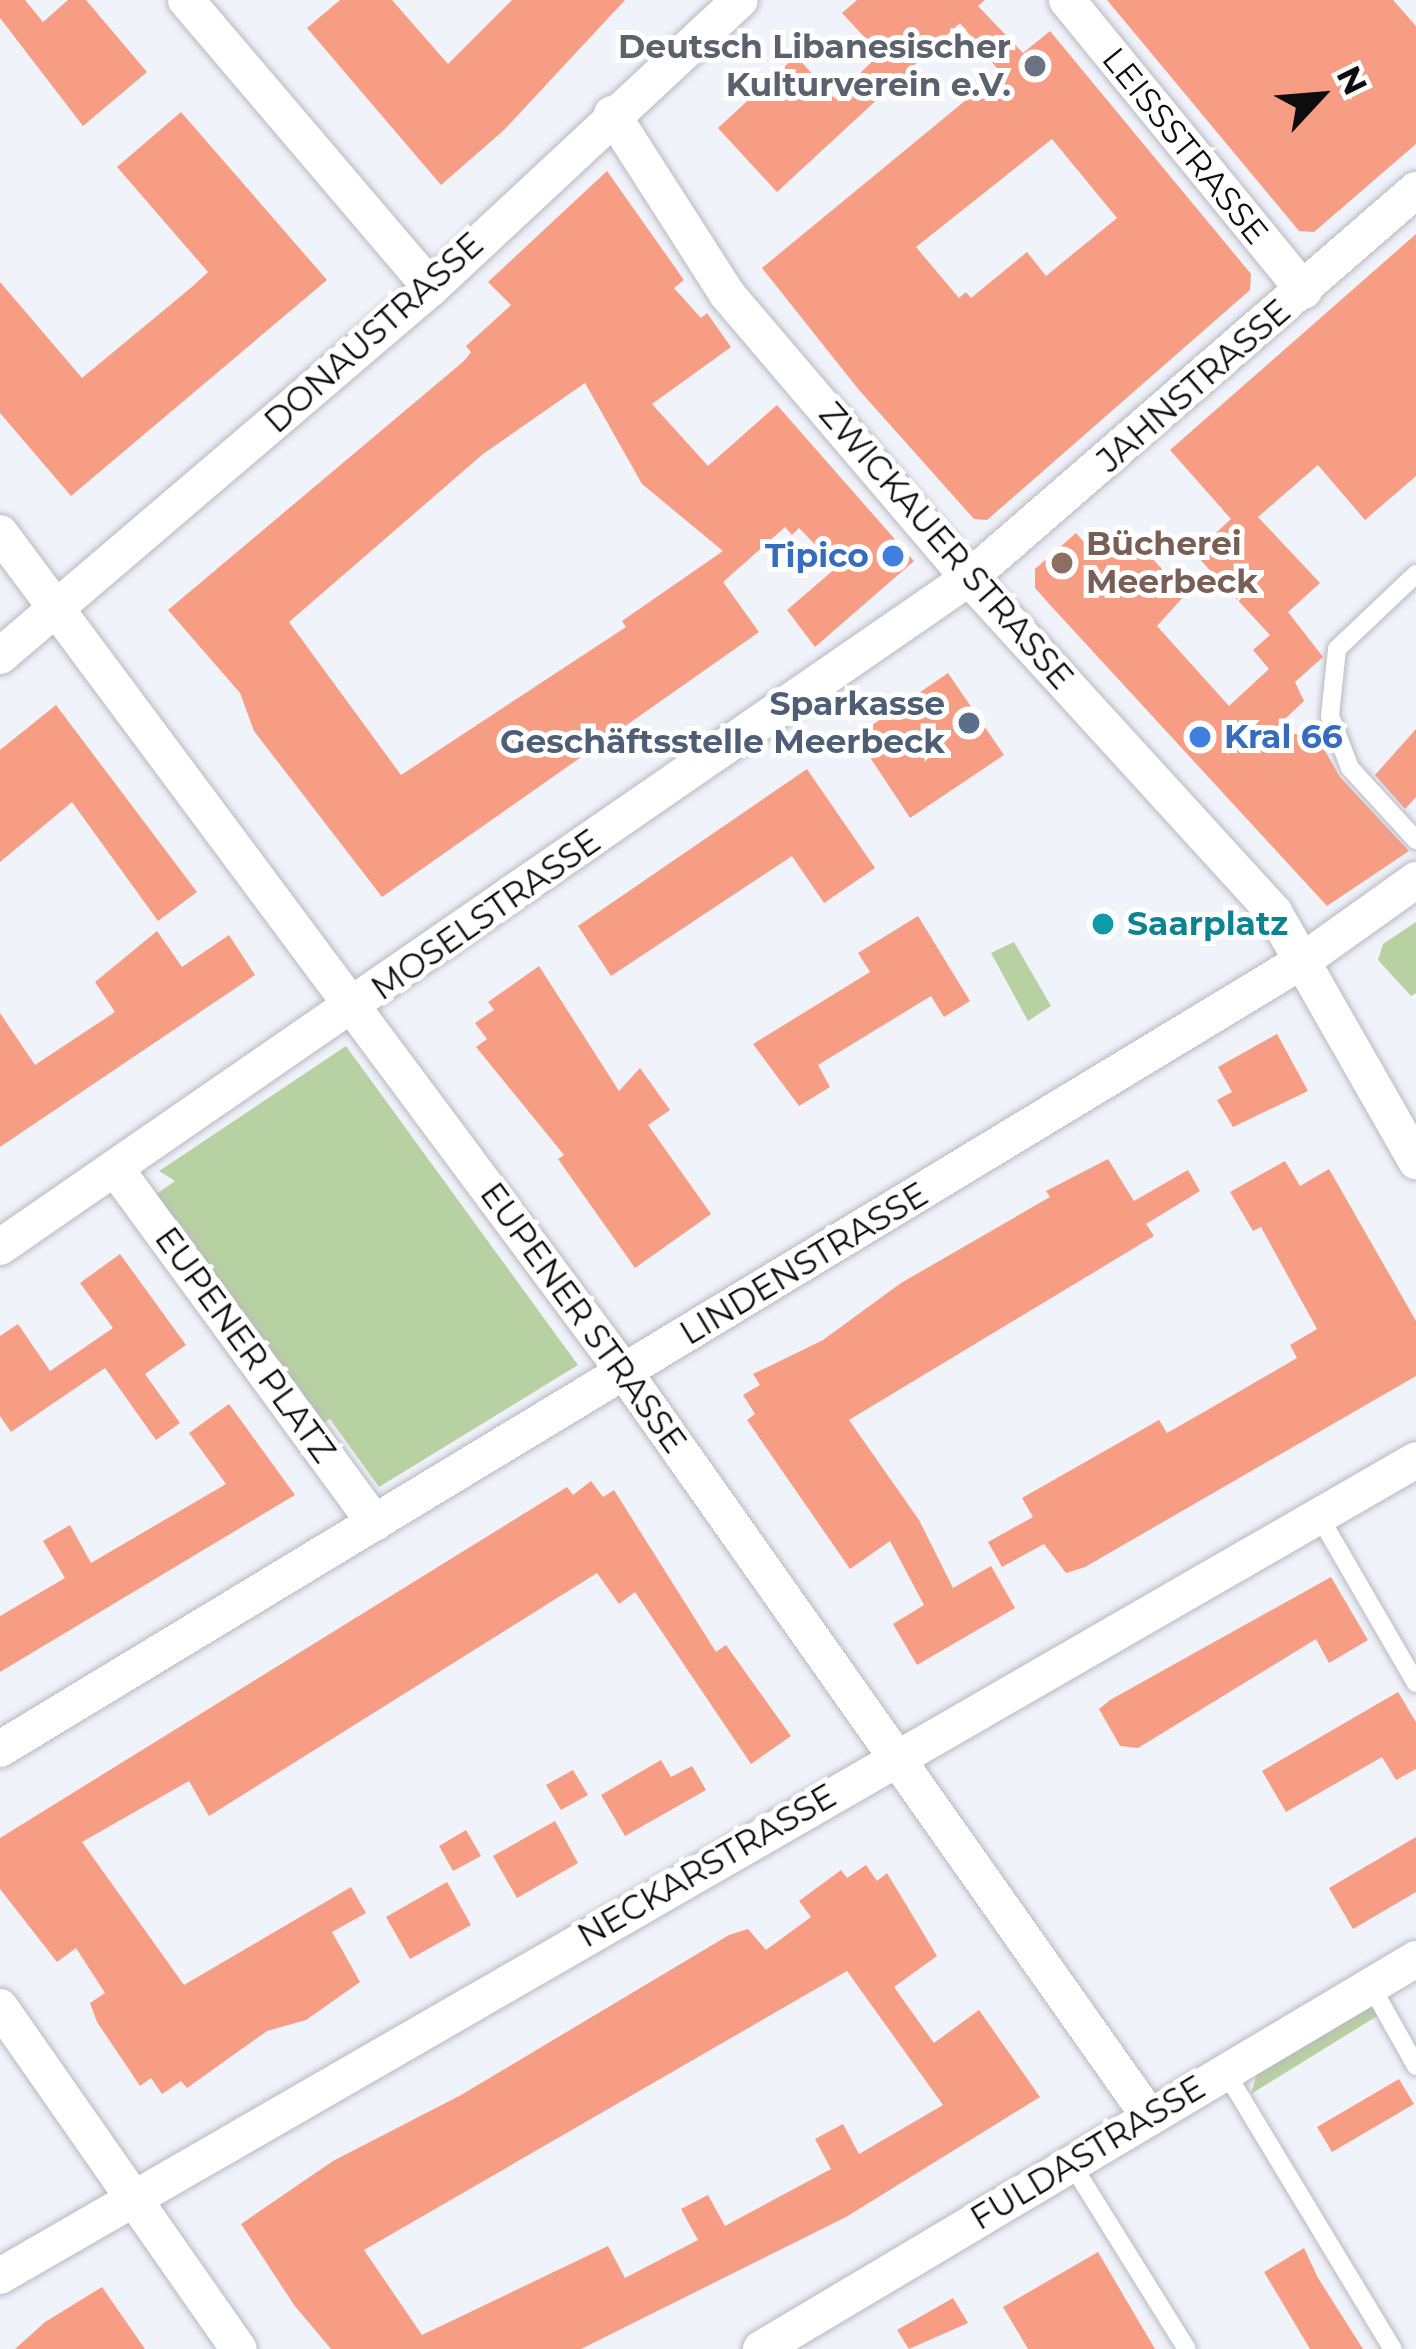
<!DOCTYPE html>
<meta charset="utf-8">
<style>
body{margin:0}
#map{position:relative;width:1416px;height:2349px;overflow:hidden;background:#f1f3fb;font-family:Montserrat,sans-serif}
div>[style]{position:absolute}
[style*='--x']{left:calc(var(--x)*1px);top:calc(var(--y)*1px);width:calc(var(--w)*1px);rotate:calc(var(--a)*1deg)}
.green>*{inset:0;background:#b8d1a2}
.building>*{inset:0;background:#f79d84}
.roads{filter:drop-shadow(0 0 3px #b8b9c1) drop-shadow(0 0 3px #b8b9c1)}
.lane>*{height:18px;margin:-9px;padding:0 9px;transform-origin:9px;border-radius:9px;background:#fff}
.street>*{height:36px;margin:-18px;padding:0 18px;transform-origin:18px;border-radius:18px;background:#fff}
.dots>*{width:33px;height:33px;translate:-50% -50%;box-sizing:border-box;border:6px solid #fff;border-radius:50%}
span{translate:-50% -50%;white-space:nowrap;text-align:center;line-height:1.15;-webkit-text-stroke:10px #fff;paint-order:stroke}
.worship-label{font-size:33px;color:#5b616d;font-weight:700}
.right{translate:-100% -50%;text-align:right}
.street-label{font-size:33px;color:#0d0d10}
.education-label{font-size:33px;color:#785e54;font-weight:700}
.left{translate:0 -50%;text-align:left}
.shop-label{font-size:33px;color:#366cbe;font-weight:700}
.service-label{font-size:33px;color:#4e5e75;font-weight:700}
.culture-label{font-size:33px;color:#0d838f;font-weight:700}
.north{position:absolute;left:1260px;top:36px;width:120px;height:120px;-webkit-text-stroke:9px #fff;paint-order:stroke;rotate:64deg;font-size:33px;font-weight:700;line-height:48px;text-align:center;color:#0d0d10}
.north::after{content:'';display:block;margin:auto;width:42px;height:54px;background:#0d0d10;clip-path:polygon(50% 0,100% 100%,50% 72%,0 100%)}
</style>
<div id="map">
<div class="green">
<i style="clip-path:polygon(1416px 922px,1416px 993px,1411px 996px,1378px 960px,1383px 944px)"></i>
<i style="clip-path:polygon(1014px 942px,1051px 1006px,1028px 1021px,991px 953px)"></i>
<i style="clip-path:polygon(346px 1046px,578px 1365px,379px 1487px,330px 1419px,319px 1426px,151px 1198px,175px 1181px,159px 1171px)"></i>
<i style="clip-path:polygon(1371px 2006px,1382px 2013px,1251px 2094px,1257px 2074px)"></i>
</div>
<div class="building">
<i style="clip-path:polygon(0 0,25px 0,43px 22px,68px 0,86px 0,147px 72px,83px 126px,0 18px)"></i>
<i style="clip-path:polygon(340px 0,392px 0,448px 64px,512px 0,625px 0,504px 130px,441px 185px,307px 28px)"></i>
<i style="clip-path:polygon(evenodd,857px 0,985px 0,978px 6px,1023px 53px,1050px 31px,1251px 274px,1250px 290px,987px 520px,974px 519px,859px 390px,762px 268px,1000px 72px,960px 23px,777px 192px,718px 128px,796px 56px,834px 98px,880px 54px,842px 13px,857px 0,1052px 139px,1117px 218px,1046px 276px,1027px 252px,971px 298px,966px 292px,959px 298px,916px 247px,1052px 139px)"></i>
<i style="clip-path:polygon(1107px 0,1393px 0,1416px 26px,1416px 144px,1314px 232px,1299px 231px)"></i>
<i style="clip-path:polygon(181px 112px,327px 280px,71px 496px,0 413px,0 282px,82px 378px,193px 286px,208px 272px,117px 167px)"></i>
<i style="clip-path:polygon(evenodd,607px 171px,684px 280px,674px 288px,701px 318px,707px 313px,731px 347px,652px 404px,708px 466px,777px 405px,914px 561px,815px 647px,787px 610px,837px 567px,799px 528px,792px 535px,785px 527px,723px 582px,759px 632px,382px 897px,254px 731px,240px 693px,168px 610px,464px 361px,471px 352px,466px 346px,511px 305px,488px 282px,607px 171px,585px 383px,642px 484px,723px 551px,622px 621px,626px 627px,401px 775px,289px 622px,483px 454px,585px 383px)"></i>
<i style="clip-path:polygon(1416px 234px,1416px 476px,1365px 520px,1318px 465px,1258px 517px,1320px 583px,1288px 612px,1323px 657px,1295px 682px,1304px 701px,1270px 733px,1316px 735px,1340px 777px,1409px 851px,1327px 906px,1051px 606px,1035px 588px,1035px 569px,1076px 533px,1096px 556px,1127px 530px,1185px 595px,1157px 626px,1229px 706px,1269px 669px,1253px 650px,1270px 635px,1194px 553px,1231px 519px,1170px 450px)"></i>
<i style="clip-path:polygon(948px 673px,1004px 755px,910px 818px,856px 736px)"></i>
<i style="clip-path:polygon(56px 705px,197px 892px,158px 921px,72px 802px,0 862px,0 750px)"></i>
<i style="clip-path:polygon(1416px 729px,1416px 797px,1405px 809px,1375px 775px)"></i>
<i style="clip-path:polygon(807px 769px,875px 868px,824px 903px,792px 856px,611px 976px,578px 926px)"></i>
<i style="clip-path:polygon(918px 916px,970px 1001px,944px 1017px,931px 996px,818px 1065px,830px 1087px,799px 1106px,753px 1044px,870px 972px,858px 953px)"></i>
<i style="clip-path:polygon(157px 931px,182px 967px,229px 935px,255px 975px,0 1147px,0 1013px,35px 1065px,115px 1012px,95px 982px)"></i>
<i style="clip-path:polygon(539px 966px,619px 1091px,640px 1068px,670px 1110px,648px 1125px,711px 1214px,635px 1268px,558px 1159px,564px 1155px,476px 1047px,487px 1039px,475px 1023px,494px 1010px,488px 1002px)"></i>
<i style="clip-path:polygon(1277px 1034px,1308px 1091px,1233px 1127px,1217px 1100px,1232px 1092px,1218px 1067px)"></i>
<i style="clip-path:polygon(1108px 1159px,1134px 1201px,1188px 1170px,1200px 1191px,1146px 1224px,1154px 1236px,849px 1420px,919px 1520px,953px 1588px,991px 1566px,1015px 1608px,917px 1665px,893px 1624px,924px 1605px,890px 1541px,850px 1569px,747px 1420px,755px 1414px,743px 1395px,760px 1385px,753px 1374px,823px 1340px,901px 1283px,1050px 1197px,1046px 1191px)"></i>
<i style="clip-path:polygon(1285px 1161px,1300px 1186px,1329px 1169px,1416px 1321px,1416px 1376px,1085px 1567px,1066px 1573px,1044px 1544px,1002px 1567px,988px 1542px,1033px 1517px,1022px 1498px,1159px 1420px,1167px 1433px,1209px 1409px,1297px 1358px,1290px 1345px,1317px 1329px,1261px 1227px,1253px 1231px,1230px 1192px)"></i>
<i style="clip-path:polygon(120px 1254px,186px 1345px,145px 1374px,180px 1423px,156px 1440px,105px 1368px,11px 1432px,0 1416px,0 1336px,18px 1324px,50px 1371px,113px 1328px,80px 1283px)"></i>
<i style="clip-path:polygon(229px 1404px,295px 1495px,0 1672px,0 1616px,65px 1578px,43px 1541px,70px 1525px,91px 1563px,226px 1484px,189px 1433px)"></i>
<i style="clip-path:polygon(591px 1481px,603px 1497px,614px 1490px,716px 1652px,726px 1645px,791px 1736px,751px 1764px,635px 1592px,619px 1604px,597px 1573px,209px 1816px,189px 1781px,82px 1842px,184px 1985px,351px 1887px,366px 1913px,332px 1932px,360px 1982px,306px 2020px,267px 2031px,187px 2088px,181px 2081px,162px 2094px,151px 2078px,140px 2086px,97px 2022px,90px 2003px,105px 1993px,76px 1948px,57px 1962px,0 1889px,0 1838px,567px 1487px,573px 1495px)"></i>
<i style="clip-path:polygon(1331px 1577px,1368px 1640px,1329px 1663px,1316px 1639px,1138px 1748px,1120px 1746px,1099px 1709px,1110px 1700px)"></i>
<i style="clip-path:polygon(1398px 1692px,1416px 1722px,1416px 1769px,1396px 1780px,1382px 1757px,1286px 1812px,1262px 1771px)"></i>
<i style="clip-path:polygon(661px 1760px,671px 1777px,692px 1766px,706px 1790px,625px 1836px,601px 1795px)"></i>
<i style="clip-path:polygon(573px 1770px,588px 1795px,561px 1810px,546px 1785px)"></i>
<i style="clip-path:polygon(555px 1821px,578px 1863px,517px 1898px,493px 1856px)"></i>
<i style="clip-path:polygon(466px 1830px,481px 1856px,453px 1871px,439px 1846px)"></i>
<i style="clip-path:polygon(1416px 1837px,1416px 1892px,1353px 1929px,1329px 1888px)"></i>
<i style="clip-path:polygon(evenodd,866px 1865px,877px 1881px,887px 1873px,937px 1956px,894px 1987px,934px 2043px,979px 2010px,1040px 2097px,846px 2217px,581px 2349px,331px 2349px,294px 2305px,241px 2224px,333px 2161px,461px 2095px,729px 1935px,748px 1929px,766px 1950px,811px 1917px,799px 1901px,841px 1870px,847px 1878px,866px 1865px,847px 1971px,943px 2105px,859px 2154px,843px 2124px,815px 2139px,831px 2169px,725px 2226px,708px 2195px,681px 2209px,698px 2240px,625px 2278px,608px 2246px,422px 2335px,364px 2250px,847px 1971px)"></i>
<i style="clip-path:polygon(447px 1882px,471px 1925px,410px 1959px,386px 1917px)"></i>
<i style="clip-path:polygon(1399px 2079px,1414px 2104px,1332px 2152px,1317px 2127px)"></i>
<i style="clip-path:polygon(1304px 2248px,1318px 2278px,1363px 2349px,1310px 2349px,1264px 2272px)"></i>
<i style="clip-path:polygon(1098px 2252px,1155px 2349px,1028px 2349px,1003px 2307px)"></i>
<i style="clip-path:polygon(102px 2287px,145px 2349px,15px 2349px,45px 2322px)"></i>
<i style="clip-path:polygon(953px 2298px,968px 2323px,909px 2349px,897px 2330px)"></i>
</div>
<div class="roads">
<div class="lane">
<i style="--x:1416;--y:574;--w:109;--a:136.5"></i>
<i style="--x:1337;--y:649;--w:67;--a:96"></i>
<i style="--x:1330;--y:716;--w:56;--a:69"></i>
<i style="--x:1350;--y:768;--w:98;--a:47.5"></i>
<i style="--x:1319;--y:1516;--w:193;--a:59.9"></i>
<i style="--x:1371;--y:1986;--w:92;--a:60.6"></i>
<i style="--x:1225;--y:2071;--w:325;--a:58.9"></i>
<i style="--x:1071;--y:2163;--w:219;--a:58.1"></i>
</div>
<div class="street">
<i style="--x:186;--y:0;--w:378;--a:49.6"></i>
<i style="--x:1067;--y:0;--w:375;--a:50.8"></i>
<i style="--x:612;--y:114;--w:214;--a:57.4"></i>
<i style="--x:727;--y:294;--w:373;--a:49.6"></i>
<i style="--x:969;--y:578;--w:452;--a:47.6"></i>
<i style="--x:1274;--y:912;--w:287;--a:60.3"></i>
<i style="--x:0;--y:533;--w:1047;--a:53.35"></i>
<i style="--x:625;--y:1373;--w:909;--a:54.81"></i>
<i style="--x:0;--y:656;--w:567;--a:-40.49"></i>
<i style="--x:431;--y:288;--w:422;--a:-43"></i>
<i style="--x:115;--y:1168;--w:440;--a:53.8"></i>
<i style="--x:0;--y:1247;--w:1178;--a:-34.62"></i>
<i style="--x:969;--y:578;--w:592;--a:-40.96"></i>
<i style="--x:0;--y:1749;--w:1524;--a:-31.18"></i>
<i style="--x:1304;--y:960;--w:138;--a:-35.5"></i>
<i style="--x:0;--y:2007;--w:417;--a:55.1"></i>
<i style="--x:0;--y:2276;--w:1634;--a:-29.95"></i>
<i style="--x:761;--y:2349;--w:762;--a:-30.77"></i>
</div>
</div>
<div class="dots">
<i style="left:1035px;top:66px;background:#6b7280"></i>
<i style="left:893px;top:556px;background:#3f7fe0"></i>
<i style="left:1062px;top:563px;background:#8d6e63"></i>
<i style="left:969px;top:723px;background:#5c6f8a"></i>
<i style="left:1200px;top:737px;background:#3f7fe0"></i>
<i style="left:1103px;top:924px;background:#0f9aa8"></i>
</div>
<div class="worship-label">
<span class="right" style="left:1011px;top:66px">Deutsch Libanesischer<br>Kulturverein e.V.</span>
</div>
<div class="street-label">
<span style="left:1185px;top:146px;rotate:51deg">LEISSSTRASSE</span>
<span style="left:374px;top:333px;rotate:-42deg">DONAUSTRASSE</span>
<span style="left:1194px;top:386px;rotate:-41deg">JAHNSTRASSE</span>
<span style="left:946px;top:546px;rotate:49deg">ZWICKAUER STRASSE</span>
<span style="left:486px;top:915px;rotate:-35deg">MOSELSTRASSE</span>
<span style="left:804px;top:1264px;rotate:-31deg">LINDENSTRASSE</span>
<span style="left:583px;top:1318px;rotate:54deg">EUPENER STRASSE</span>
<span style="left:245px;top:1345px;rotate:54deg">EUPENER PLATZ</span>
<span style="left:707px;top:1866px;rotate:-30deg">NECKARSTRASSE</span>
<span style="left:1088px;top:2153px;rotate:-31deg">FULDASTRASSE</span>
</div>
<div class="education-label">
<span class="left" style="left:1086px;top:563px">Bücherei<br>Meerbeck</span>
</div>
<div class="shop-label">
<span class="right" style="left:869px;top:556px">Tipico</span>
<span class="left" style="left:1224px;top:737px">Kral 66</span>
</div>
<div class="service-label">
<span class="right" style="left:945px;top:723px">Sparkasse<br>Geschäftsstelle Meerbeck</span>
</div>
<div class="culture-label">
<span class="left" style="left:1127px;top:924px">Saarplatz</span>
</div>
<div class="north">N</div>
</div>
